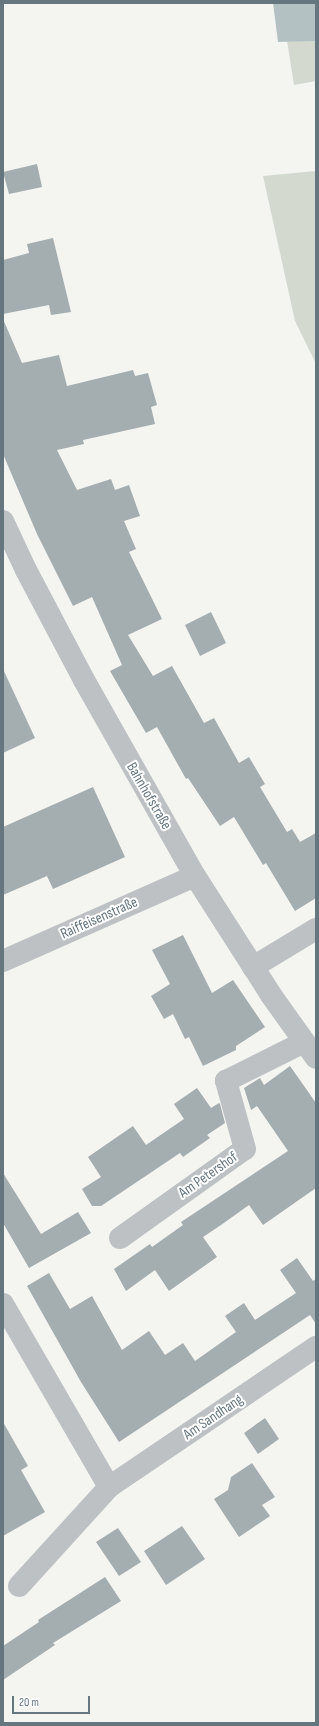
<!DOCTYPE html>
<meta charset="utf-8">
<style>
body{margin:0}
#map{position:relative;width:319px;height:1726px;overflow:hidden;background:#f4f4f0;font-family:"Sofia Sans Condensed",sans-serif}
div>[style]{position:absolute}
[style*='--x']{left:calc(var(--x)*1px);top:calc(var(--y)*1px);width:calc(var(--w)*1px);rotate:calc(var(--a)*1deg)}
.green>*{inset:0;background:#d4d9d0}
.water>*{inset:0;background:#b4c1c3}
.building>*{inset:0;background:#a4adb0}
.minor>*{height:22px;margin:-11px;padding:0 11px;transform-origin:11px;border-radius:11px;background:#bdc1c4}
.tertiary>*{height:22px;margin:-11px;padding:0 11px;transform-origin:11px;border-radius:11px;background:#bdc1c4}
span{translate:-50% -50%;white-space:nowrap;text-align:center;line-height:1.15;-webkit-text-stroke:4px #fff;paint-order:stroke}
.street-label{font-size:15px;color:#65767f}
.frame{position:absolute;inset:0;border:4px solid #65767f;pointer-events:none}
.scale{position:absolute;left:12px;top:1696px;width:78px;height:18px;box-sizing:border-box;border:2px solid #65767f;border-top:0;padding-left:5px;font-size:12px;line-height:14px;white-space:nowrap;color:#65767f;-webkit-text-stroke:3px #fff;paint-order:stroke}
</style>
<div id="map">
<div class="green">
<i style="clip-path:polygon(281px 3px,316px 3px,316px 81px,294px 85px)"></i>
<i style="clip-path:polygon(316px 171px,316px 364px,295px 321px,263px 176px)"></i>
</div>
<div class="water">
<i style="clip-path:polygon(273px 3px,316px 3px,316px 41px,278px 42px)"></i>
</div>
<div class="building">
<i style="clip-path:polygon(37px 164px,42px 187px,9px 194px,3px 172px)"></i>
<i style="clip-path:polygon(53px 238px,71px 312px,51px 315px,49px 305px,3px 314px,3px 260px,29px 253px,27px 244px)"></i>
<i style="clip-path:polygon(3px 319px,22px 363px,59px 355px,67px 386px,133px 370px,135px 376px,148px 373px,157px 405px,151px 407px,155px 424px,83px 440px,84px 444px,57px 450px,77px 490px,111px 479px,115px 490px,129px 485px,140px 516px,124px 521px,136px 549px,129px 552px,162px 619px,128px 635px,153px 676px,172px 666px,204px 723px,214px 718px,239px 763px,249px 757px,265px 784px,260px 787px,287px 832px,292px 829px,300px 842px,316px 833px,316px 898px,295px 911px,266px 863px,263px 865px,234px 817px,220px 826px,188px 778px,186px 779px,157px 727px,146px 733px,110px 671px,122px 665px,92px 597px,73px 606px,37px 534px,3px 454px)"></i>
<i style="clip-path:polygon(211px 612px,226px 643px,200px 656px,185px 625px)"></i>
<i style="clip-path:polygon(3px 669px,35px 738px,3px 753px)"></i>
<i style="clip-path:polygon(93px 787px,125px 857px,53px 889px,47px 876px,3px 895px,3px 827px)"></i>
<i style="clip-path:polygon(183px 935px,212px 993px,233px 980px,265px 1027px,236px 1046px,236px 1050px,203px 1066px,189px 1037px,185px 1039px,173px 1014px,164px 1019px,151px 996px,170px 984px,152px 950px)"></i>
<i style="clip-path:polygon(290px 1066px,316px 1103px,316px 1188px,263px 1225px,249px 1205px,221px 1225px,203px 1237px,217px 1257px,169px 1291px,155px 1270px,126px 1291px,114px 1269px,150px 1244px,152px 1247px,183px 1225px,181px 1222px,288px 1151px,257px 1106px,251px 1110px,244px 1088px,260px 1078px,264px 1085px)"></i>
<i style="clip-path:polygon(197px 1088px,211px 1108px,219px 1103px,220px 1104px,225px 1123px,207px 1135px,210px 1138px,183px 1157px,180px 1153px,101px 1206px,92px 1206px,82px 1189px,101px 1177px,88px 1157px,133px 1126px,146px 1145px,184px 1119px,174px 1104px)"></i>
<i style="clip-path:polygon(3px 1173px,41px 1234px,78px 1212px,91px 1233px,29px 1268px,3px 1223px)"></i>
<i style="clip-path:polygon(297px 1258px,313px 1281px,316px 1279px,316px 1324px,310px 1315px,119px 1442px,81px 1382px,27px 1286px,49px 1273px,70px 1309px,92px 1296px,122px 1350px,149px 1331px,165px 1355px,183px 1343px,195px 1361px,236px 1332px,225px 1316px,244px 1303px,255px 1320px,296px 1293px,280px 1270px)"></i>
<i style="clip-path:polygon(265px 1418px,279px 1439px,258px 1454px,244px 1433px)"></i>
<i style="clip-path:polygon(3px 1422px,28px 1466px,21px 1470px,45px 1512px,3px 1536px)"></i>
<i style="clip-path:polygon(252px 1463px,275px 1497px,262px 1505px,270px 1516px,239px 1537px,214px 1499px,228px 1490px,231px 1477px)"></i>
<i style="clip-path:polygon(182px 1526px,205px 1559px,166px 1585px,144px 1551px)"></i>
<i style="clip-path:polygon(118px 1528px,141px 1562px,119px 1576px,96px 1542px)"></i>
<i style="clip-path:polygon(105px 1577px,121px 1601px,53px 1643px,55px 1645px,3px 1680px,3px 1646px,39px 1622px,38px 1620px)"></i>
</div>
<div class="minor">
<i style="--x:3;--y:961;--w:210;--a:-23.9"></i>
<i style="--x:253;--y:967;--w:74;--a:-31.1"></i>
<i style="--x:120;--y:1238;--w:153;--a:-35.5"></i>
<i style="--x:245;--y:1149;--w:71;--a:-105.6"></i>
<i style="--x:226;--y:1081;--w:87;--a:-26.6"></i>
<i style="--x:3;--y:1304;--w:211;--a:59.9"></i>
<i style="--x:19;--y:1586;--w:134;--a:-47.7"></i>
<i style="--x:109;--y:1487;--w:250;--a:-34.1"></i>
</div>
<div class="tertiary">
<i style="--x:3;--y:521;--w:54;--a:64.9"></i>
<i style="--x:26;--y:570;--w:124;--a:62.2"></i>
<i style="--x:84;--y:680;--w:225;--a:60.5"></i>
<i style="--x:195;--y:876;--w:141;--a:57.4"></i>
<i style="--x:271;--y:995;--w:77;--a:54.5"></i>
</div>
<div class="street-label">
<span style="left:149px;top:796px;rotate:60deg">Bahnhofstraße</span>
<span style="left:99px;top:918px;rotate:-24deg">Raiffeisenstraße</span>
<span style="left:208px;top:1175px;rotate:-35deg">Am Petershof</span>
<span style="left:213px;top:1417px;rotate:-34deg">Am Sandhang</span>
</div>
<div class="frame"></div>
<div class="scale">20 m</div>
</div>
